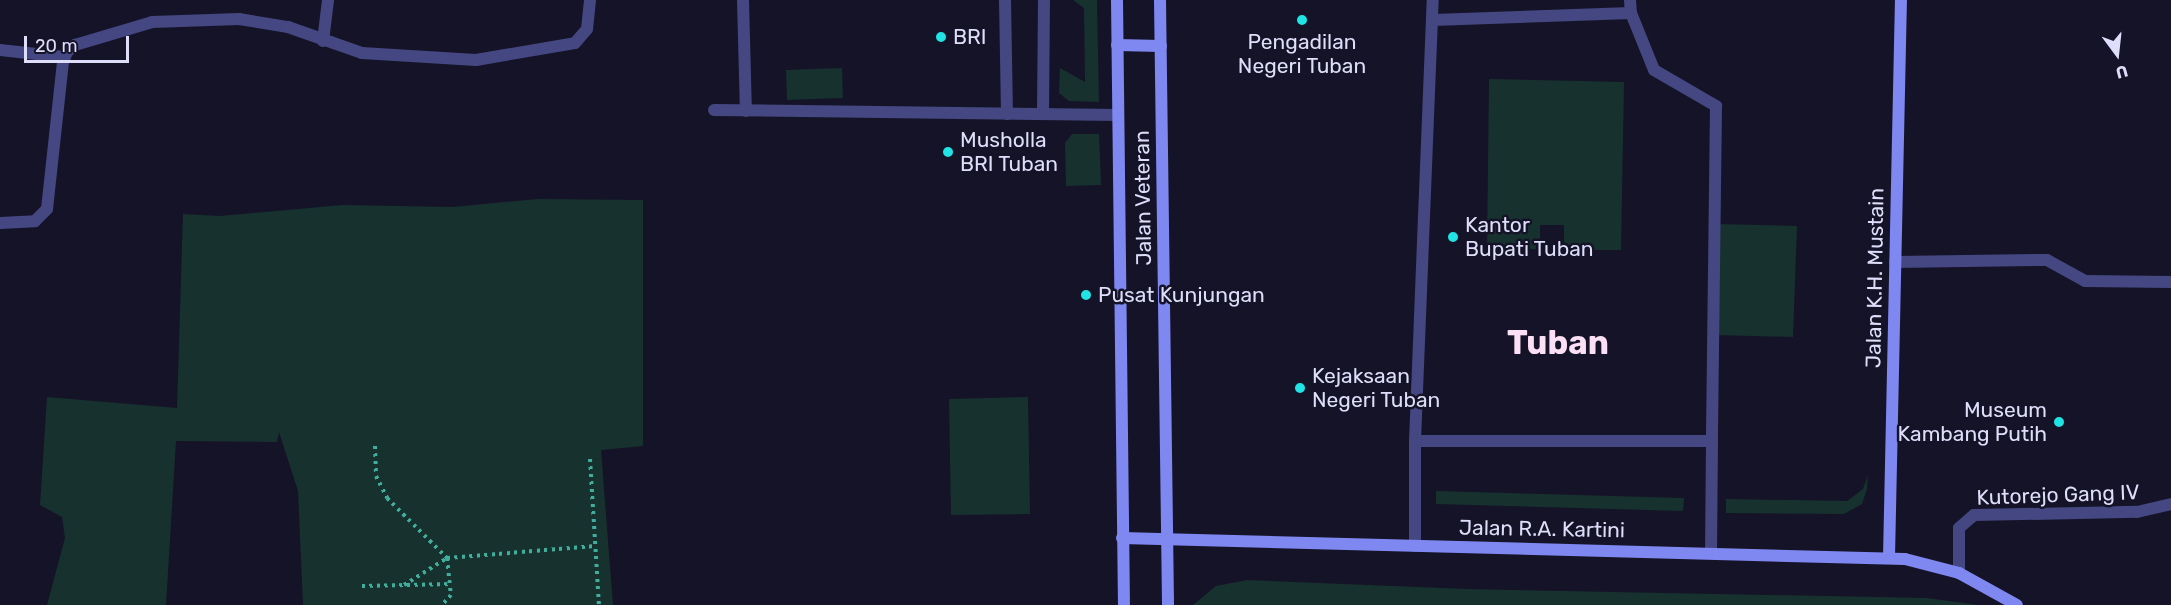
<!DOCTYPE html>
<style>
body{margin:0}
#map{position:relative;width:2171px;height:605px;overflow:hidden;background:#151327;font-family:Rubik,sans-serif}
div>[style]{position:absolute}
[style*='--x']{left:calc(var(--x)*1px);top:calc(var(--y)*1px);width:calc(var(--w)*1px);rotate:calc(var(--a)*1deg)}
.green>*{inset:0;background:#17312e}
.path>*{height:4px;margin-top:-2px;transform-origin:0;background:repeating-linear-gradient(90deg,#3fae9d 0 3px,transparent 0 7.5px)}
.lane>*{height:12px;margin:-6px;padding:0 6px;transform-origin:6px;border-radius:6px;background:#444781}
.street>*{height:12px;margin:-6px;padding:0 6px;transform-origin:6px;border-radius:6px;background:#444781}
.secondary>*{height:12px;margin:-6px;padding:0 6px;transform-origin:6px;border-radius:6px;background:#7f87f0}
.dots>*{width:16px;height:16px;translate:-50% -50%;box-sizing:border-box;border:3px solid #151327;border-radius:50%}
span{translate:-50% -50%;white-space:nowrap;text-align:center;line-height:1.15;-webkit-text-stroke:5px #151327;paint-order:stroke}
.poi-label{font-size:21px;color:#dedefb}
.left{translate:0 -50%;text-align:left}
.right{translate:-100% -50%;text-align:right}
.street-label{font-size:21px;color:#dedefb}
.town-label{font-size:33px;color:#fbdff4;font-weight:700}
.north{position:absolute;left:2087px;top:24px;width:60px;height:60px;-webkit-text-stroke:4px #151327;paint-order:stroke;rotate:165deg;font-size:16px;font-weight:700;line-height:24px;text-align:center;color:#dedefb}
.north::after{content:'';display:block;margin:auto;width:21px;height:27px;background:#dedefb;clip-path:polygon(50% 0,100% 100%,50% 72%,0 100%)}
.scale{position:absolute;left:24px;top:36px;width:105px;height:27px;box-sizing:border-box;border:3px solid #dedefb;border-top:0;padding-left:8px;font-size:18px;line-height:21px;white-space:nowrap;color:#dedefb;-webkit-text-stroke:4px #151327;paint-order:stroke}
</style>
<div id="map">
<div class="green">
<i style="clip-path:polygon(1073px 0,1097px 0,1099px 102px,1069px 101px,1059px 93px,1060px 68px,1085px 82px,1084px 8px)"></i>
<i style="clip-path:polygon(842px 68px,843px 98px,787px 100px,786px 70px)"></i>
<i style="clip-path:polygon(1489px 79px,1624px 82px,1621px 250px,1564px 250px,1564px 225px,1540px 225px,1540px 249px,1487px 249px)"></i>
<i style="clip-path:polygon(1072px 134px,1099px 134px,1101px 185px,1066px 186px,1065px 143px)"></i>
<i style="clip-path:polygon(538px 199px,643px 200px,643px 446px,601px 450px,613px 605px,303px 605px,298px 491px,279px 432px,277px 442px,176px 441px,166px 605px,47px 605px,65px 538px,62px 517px,40px 505px,47px 397px,177px 408px,183px 214px,220px 216px,342px 205px,452px 207px)"></i>
<i style="clip-path:polygon(1717px 224px,1797px 226px,1793px 337px,1714px 335px)"></i>
<i style="clip-path:polygon(1028px 397px,1030px 514px,951px 515px,949px 399px)"></i>
<i style="clip-path:polygon(1868px 475px,1867px 489px,1862px 504px,1844px 514px,1726px 513px,1726px 499px,1847px 501px,1863px 489px)"></i>
<i style="clip-path:polygon(1436px 491px,1684px 498px,1683px 511px,1436px 504px)"></i>
<i style="clip-path:polygon(1247px 580px,1466px 589px,1927px 598px,1978px 605px,1193px 605px,1216px 586px)"></i>
</div>
<div class="path">
<i style="--x:375;--y:446;--w:30;--a:88"></i>
<i style="--x:376;--y:476;--w:25;--a:63"></i>
<i style="--x:387;--y:498;--w:85;--a:45"></i>
<i style="--x:447;--y:558;--w:37;--a:84"></i>
<i style="--x:451;--y:595;--w:13;--a:132"></i>
<i style="--x:590;--y:459;--w:146;--a:86.5"></i>
<i style="--x:404;--y:585;--w:51;--a:-32.1"></i>
<i style="--x:447;--y:558;--w:149;--a:-4.6"></i>
<i style="--x:362;--y:586;--w:89;--a:-1.3"></i>
</div>
<div class="lane">
<i style="--x:743;--y:0;--w:111;--a:88.5"></i>
<i style="--x:1005;--y:0;--w:114;--a:89"></i>
<i style="--x:1630;--y:0;--w:13;--a:86"></i>
<i style="--x:1631;--y:13;--w:61;--a:68"></i>
<i style="--x:1654;--y:70;--w:72;--a:30.1"></i>
<i style="--x:1716;--y:106;--w:335;--a:90.7"></i>
<i style="--x:1433;--y:20;--w:198;--a:-2"></i>
<i style="--x:323;--y:41;--w:41;--a:-83"></i>
<i style="--x:0;--y:50;--w:64;--a:6.2"></i>
<i style="--x:714;--y:110;--w:404;--a:0.7"></i>
<i style="--x:1043;--y:114;--w:114;--a:-89.5"></i>
<i style="--x:1895;--y:262;--w:152;--a:-0.8"></i>
<i style="--x:2047;--y:260;--w:43;--a:28.9"></i>
<i style="--x:2085;--y:281;--w:86;--a:0.7"></i>
<i style="--x:1415;--y:441;--w:297;--a:0"></i>
<i style="--x:1712;--y:441;--w:112;--a:90.5"></i>
<i style="--x:1415;--y:546;--w:105;--a:-90"></i>
<i style="--x:1415;--y:441;--w:441;--a:-87.7"></i>
</div>
<div class="street">
<i style="--x:0;--y:223;--w:35;--a:-3"></i>
<i style="--x:35;--y:221;--w:17;--a:-45"></i>
<i style="--x:47;--y:209;--w:148;--a:-83.8"></i>
<i style="--x:63;--y:62;--w:11;--a:-68"></i>
<i style="--x:67;--y:52;--w:11;--a:-41"></i>
<i style="--x:75;--y:45;--w:80;--a:-16.6"></i>
<i style="--x:152;--y:22;--w:87;--a:-2"></i>
<i style="--x:239;--y:19;--w:50;--a:9.3"></i>
<i style="--x:288;--y:27;--w:78;--a:19.4"></i>
<i style="--x:362;--y:53;--w:114;--a:3.5"></i>
<i style="--x:476;--y:60;--w:100;--a:-9.7"></i>
<i style="--x:575;--y:43;--w:18;--a:-49"></i>
<i style="--x:587;--y:29;--w:29;--a:-84"></i>
<i style="--x:1959;--y:573;--w:45;--a:-90"></i>
<i style="--x:1959;--y:528;--w:20;--a:-41"></i>
<i style="--x:1974;--y:515;--w:163;--a:-1.1"></i>
<i style="--x:2137;--y:512;--w:35;--a:-13"></i>
</div>
<div class="secondary">
<i style="--x:1117;--y:0;--w:605;--a:89.34"></i>
<i style="--x:1160;--y:0;--w:605;--a:89.24"></i>
<i style="--x:1117;--y:45;--w:44;--a:1.3"></i>
<i style="--x:1122;--y:538;--w:783;--a:1.54"></i>
<i style="--x:1905;--y:559;--w:56;--a:14.5"></i>
<i style="--x:1959;--y:573;--w:66;--a:28.9"></i>
<i style="--x:1889;--y:557;--w:557;--a:-88.77"></i>
</div>
<div class="dots">
<i style="left:1302px;top:20px;background:#20e3e5"></i>
<i style="left:941px;top:37px;background:#20e3e5"></i>
<i style="left:948px;top:152px;background:#20e3e5"></i>
<i style="left:1453px;top:237px;background:#20e3e5"></i>
<i style="left:1086px;top:295px;background:#20e3e5"></i>
<i style="left:1300px;top:388px;background:#20e3e5"></i>
<i style="left:2059px;top:422px;background:#20e3e5"></i>
</div>
<div class="poi-label">
<span class="left" style="left:953px;top:37px">BRI</span>
<span style="left:1302px;top:54px">Pengadilan<br>Negeri Tuban</span>
<span class="left" style="left:960px;top:152px">Musholla<br>BRI Tuban</span>
<span class="left" style="left:1465px;top:237px">Kantor<br>Bupati Tuban</span>
<span class="left" style="left:1098px;top:295px">Pusat Kunjungan</span>
<span class="left" style="left:1312px;top:388px">Kejaksaan<br>Negeri Tuban</span>
<span class="right" style="left:2047px;top:422px">Museum<br>Kambang Putih</span>
</div>
<div class="street-label">
<span style="left:1143px;top:198px;rotate:-91deg">Jalan Veteran</span>
<span style="left:1875px;top:278px;rotate:-89deg">Jalan K.H. Mustain</span>
<span style="left:2058px;top:495px;rotate:-2deg">Kutorejo Gang IV</span>
<span style="left:1542px;top:529px;rotate:1deg">Jalan R.A. Kartini</span>
</div>
<div class="town-label">
<span style="left:1558px;top:343px">Tuban</span>
</div>
<div class="north">U</div>
<div class="scale">20 m</div>
</div>
